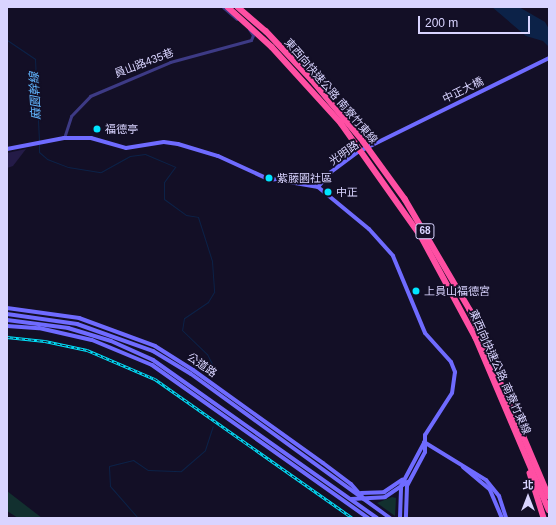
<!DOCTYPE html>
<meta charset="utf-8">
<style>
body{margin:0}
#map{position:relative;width:556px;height:525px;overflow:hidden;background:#130f26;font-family:Helvetica,"Noto Sans TC",sans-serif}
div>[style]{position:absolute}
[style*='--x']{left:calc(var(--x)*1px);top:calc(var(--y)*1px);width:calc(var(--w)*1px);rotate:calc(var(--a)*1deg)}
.green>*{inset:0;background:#12302f}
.water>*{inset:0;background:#0c2248}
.stream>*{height:1px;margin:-0.5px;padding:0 0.5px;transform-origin:0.5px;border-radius:0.5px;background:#0c2248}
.building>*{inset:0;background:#241b47}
.street-tunnel>*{height:3px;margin-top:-1.5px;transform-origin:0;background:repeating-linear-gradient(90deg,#312d47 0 3px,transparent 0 4.5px)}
.street>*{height:3px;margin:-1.5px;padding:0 1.5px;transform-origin:1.5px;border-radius:1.5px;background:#3d3a85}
.secondary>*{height:4px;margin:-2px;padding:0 2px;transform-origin:2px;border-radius:2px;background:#6f6bff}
.highway>*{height:5.5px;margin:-2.75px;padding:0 2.75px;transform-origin:2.75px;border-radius:2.75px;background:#ff4fa3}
.rail>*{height:2.5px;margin-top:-1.25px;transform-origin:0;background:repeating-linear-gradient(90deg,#130f26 0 3px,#00e5ff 0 6px);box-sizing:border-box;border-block:1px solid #00e5ff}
.dots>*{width:11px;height:11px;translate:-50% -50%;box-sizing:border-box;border:2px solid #130f26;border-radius:50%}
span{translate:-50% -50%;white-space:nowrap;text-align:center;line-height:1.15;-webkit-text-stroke:3.5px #130f26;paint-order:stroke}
.shield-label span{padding:1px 3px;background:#130f26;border:1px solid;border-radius:3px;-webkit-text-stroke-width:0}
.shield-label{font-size:10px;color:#d9d4ff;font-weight:700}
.street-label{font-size:11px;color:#d9d4ff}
.poi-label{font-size:11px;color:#d9d4ff}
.left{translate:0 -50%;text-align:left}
.water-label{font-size:12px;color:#62b6ff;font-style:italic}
.frame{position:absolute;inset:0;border:8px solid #d9d4ff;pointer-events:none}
.north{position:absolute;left:508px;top:477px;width:40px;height:40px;-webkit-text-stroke:3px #130f26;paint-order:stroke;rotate:0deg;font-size:11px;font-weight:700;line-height:16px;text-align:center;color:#d9d4ff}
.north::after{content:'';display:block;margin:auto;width:14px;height:18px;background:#d9d4ff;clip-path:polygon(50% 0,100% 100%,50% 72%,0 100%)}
.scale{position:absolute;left:418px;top:16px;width:112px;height:18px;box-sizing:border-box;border:2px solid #d9d4ff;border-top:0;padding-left:5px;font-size:12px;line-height:14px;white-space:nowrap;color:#d9d4ff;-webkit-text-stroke:3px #130f26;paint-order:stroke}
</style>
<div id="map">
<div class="green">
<i style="clip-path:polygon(7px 491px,42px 518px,18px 518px,7px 511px)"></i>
<i style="clip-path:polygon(392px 497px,396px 498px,395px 516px,377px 503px)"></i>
</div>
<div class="water">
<i style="clip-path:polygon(492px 7px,519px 7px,545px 22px,549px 29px,549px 47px,543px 41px,526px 36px)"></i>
</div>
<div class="stream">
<i style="--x:7;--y:40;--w:34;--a:34"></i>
<i style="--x:35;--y:59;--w:82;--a:87.2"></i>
<i style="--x:39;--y:144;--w:8;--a:90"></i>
<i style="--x:39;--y:152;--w:11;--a:41"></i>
<i style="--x:47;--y:159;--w:22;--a:21"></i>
<i style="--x:68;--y:167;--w:33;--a:9"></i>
<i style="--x:101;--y:172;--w:33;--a:-29"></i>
<i style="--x:130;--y:156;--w:15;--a:-8"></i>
<i style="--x:145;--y:154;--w:33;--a:23"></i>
<i style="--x:175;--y:167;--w:19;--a:126"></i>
<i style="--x:164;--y:182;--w:17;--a:90"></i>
<i style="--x:164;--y:199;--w:27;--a:36"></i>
<i style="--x:186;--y:215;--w:12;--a:9"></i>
<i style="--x:198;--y:217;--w:46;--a:72.3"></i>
<i style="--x:212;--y:261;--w:31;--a:86"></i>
<i style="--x:214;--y:292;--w:12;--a:121"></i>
<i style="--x:208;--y:302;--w:29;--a:146"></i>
<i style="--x:184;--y:318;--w:12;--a:99"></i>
<i style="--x:182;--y:330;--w:35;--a:44"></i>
<i style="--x:207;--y:354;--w:11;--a:63"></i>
<i style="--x:138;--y:518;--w:43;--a:-131.2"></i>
<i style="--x:110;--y:486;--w:20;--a:-93"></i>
<i style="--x:109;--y:466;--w:25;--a:-14"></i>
<i style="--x:133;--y:460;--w:18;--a:34"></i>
<i style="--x:148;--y:470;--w:33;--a:2"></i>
<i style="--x:181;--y:471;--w:32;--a:-41"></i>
<i style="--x:205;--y:450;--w:25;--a:-72"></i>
</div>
<div class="building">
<i style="clip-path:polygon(26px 149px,13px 166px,7px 168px,7px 153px)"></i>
</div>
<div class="street-tunnel">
<i style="--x:510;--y:426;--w:19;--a:-21"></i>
</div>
<div class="street">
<i style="--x:223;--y:7;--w:18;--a:41"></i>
<i style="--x:64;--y:138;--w:23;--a:-72"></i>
<i style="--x:71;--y:116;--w:28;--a:-46"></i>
<i style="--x:90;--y:96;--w:87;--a:-23"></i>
<i style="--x:170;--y:62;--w:84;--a:-15.2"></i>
<i style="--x:251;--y:40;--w:5;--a:-68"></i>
<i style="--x:253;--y:35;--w:7;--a:-124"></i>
</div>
<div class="secondary">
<i style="--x:7;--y:149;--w:58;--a:-10.9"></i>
<i style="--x:64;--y:138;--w:27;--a:0"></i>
<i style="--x:91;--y:138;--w:36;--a:16"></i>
<i style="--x:126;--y:148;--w:38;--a:-9"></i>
<i style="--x:164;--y:142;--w:14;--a:8"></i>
<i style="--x:178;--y:144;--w:42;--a:16.7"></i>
<i style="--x:218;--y:156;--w:53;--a:24.6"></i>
<i style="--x:266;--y:178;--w:53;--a:9.8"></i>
<i style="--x:318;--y:187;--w:66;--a:39.5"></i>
<i style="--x:369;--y:229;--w:36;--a:48"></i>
<i style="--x:393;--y:256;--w:83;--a:67.4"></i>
<i style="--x:425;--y:333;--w:39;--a:48"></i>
<i style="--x:451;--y:362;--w:11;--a:68"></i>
<i style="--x:455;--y:372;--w:21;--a:98"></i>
<i style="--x:452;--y:393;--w:50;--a:122.7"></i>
<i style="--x:425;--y:435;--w:17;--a:90"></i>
<i style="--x:425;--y:452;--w:38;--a:118"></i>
<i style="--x:407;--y:486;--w:32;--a:92"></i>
<i style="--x:318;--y:187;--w:20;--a:-49"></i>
<i style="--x:331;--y:172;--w:34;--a:-37"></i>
<i style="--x:358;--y:152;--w:213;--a:-26.2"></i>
<i style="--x:7;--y:308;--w:73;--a:7.9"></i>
<i style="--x:79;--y:318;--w:81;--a:20.2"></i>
<i style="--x:155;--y:346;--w:45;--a:32.3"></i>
<i style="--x:193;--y:370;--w:160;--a:35.6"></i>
<i style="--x:323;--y:463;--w:35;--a:37"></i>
<i style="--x:351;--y:484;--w:20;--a:49"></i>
<i style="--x:7;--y:314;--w:71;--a:8.1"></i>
<i style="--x:77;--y:324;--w:81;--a:19.6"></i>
<i style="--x:153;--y:351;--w:44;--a:31.2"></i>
<i style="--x:191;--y:374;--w:246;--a:35.9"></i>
<i style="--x:7;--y:320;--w:62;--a:7.5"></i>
<i style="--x:68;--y:328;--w:45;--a:16.8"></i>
<i style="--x:111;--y:341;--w:46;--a:24.3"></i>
<i style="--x:153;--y:360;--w:274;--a:35.2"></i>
<i style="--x:7;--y:326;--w:32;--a:4"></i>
<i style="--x:39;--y:328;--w:54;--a:12.8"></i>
<i style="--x:92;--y:340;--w:65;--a:22.6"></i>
<i style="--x:152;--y:365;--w:265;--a:35.3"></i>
<i style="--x:424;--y:442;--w:73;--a:31.5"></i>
<i style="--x:486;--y:480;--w:21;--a:51"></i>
<i style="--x:499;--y:496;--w:23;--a:72"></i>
<i style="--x:463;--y:467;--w:35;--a:40"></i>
<i style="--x:490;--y:490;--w:30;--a:67"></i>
<i style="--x:361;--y:493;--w:23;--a:-2"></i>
<i style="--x:384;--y:492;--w:22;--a:-34"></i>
<i style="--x:351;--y:499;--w:34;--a:-3"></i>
<i style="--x:385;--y:497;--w:27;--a:-34"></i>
<i style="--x:400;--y:518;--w:32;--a:-88"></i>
<i style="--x:401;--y:486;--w:49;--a:-61.9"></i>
</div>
<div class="highway">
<i style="--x:228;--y:7;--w:59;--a:42.3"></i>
<i style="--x:272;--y:47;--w:103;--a:47.8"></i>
<i style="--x:341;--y:123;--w:138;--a:54.7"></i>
<i style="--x:421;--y:236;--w:116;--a:61.7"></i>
<i style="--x:476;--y:338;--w:187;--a:67"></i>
<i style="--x:238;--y:7;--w:37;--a:41"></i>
<i style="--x:266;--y:31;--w:67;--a:46.8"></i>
<i style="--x:312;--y:80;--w:80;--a:50.1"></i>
<i style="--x:363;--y:141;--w:72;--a:54.1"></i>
<i style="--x:405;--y:199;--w:129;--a:59.6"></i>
<i style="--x:470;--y:310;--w:202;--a:67"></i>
<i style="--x:530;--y:473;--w:47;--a:72.7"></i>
</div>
<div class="rail">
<i style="--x:7;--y:337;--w:38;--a:6"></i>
<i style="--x:45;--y:341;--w:43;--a:12.1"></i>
<i style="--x:87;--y:350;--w:74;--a:23.1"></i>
<i style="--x:155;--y:379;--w:242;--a:35.1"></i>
</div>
<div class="dots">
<i style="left:97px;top:129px;background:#00e5ff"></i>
<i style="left:269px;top:178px;background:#00e5ff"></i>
<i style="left:328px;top:192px;background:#00e5ff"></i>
<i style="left:416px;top:291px;background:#00e5ff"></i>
</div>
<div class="shield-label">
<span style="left:425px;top:231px">68</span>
</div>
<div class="street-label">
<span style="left:144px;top:63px;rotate:-21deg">員山路435巷</span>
<span style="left:463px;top:90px;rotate:-26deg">中正大橋</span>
<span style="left:331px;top:91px;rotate:49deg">東西向快速公路 南寮竹東線</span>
<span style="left:344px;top:153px;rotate:-35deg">光明路</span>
<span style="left:202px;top:365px;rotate:35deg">公道路</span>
<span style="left:500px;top:372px;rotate:66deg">東西向快速公路 南寮竹東線</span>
</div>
<div class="poi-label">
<span class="left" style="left:105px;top:129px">福德亭</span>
<span class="left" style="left:277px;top:178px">紫藤園社區</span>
<span class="left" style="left:336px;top:192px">中正</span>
<span class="left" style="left:424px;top:291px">上員山福德宮</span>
</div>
<div class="water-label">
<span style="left:36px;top:96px;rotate:-93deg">麻園幹線</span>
</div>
<div class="frame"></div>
<div class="north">北</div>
<div class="scale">200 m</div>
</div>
